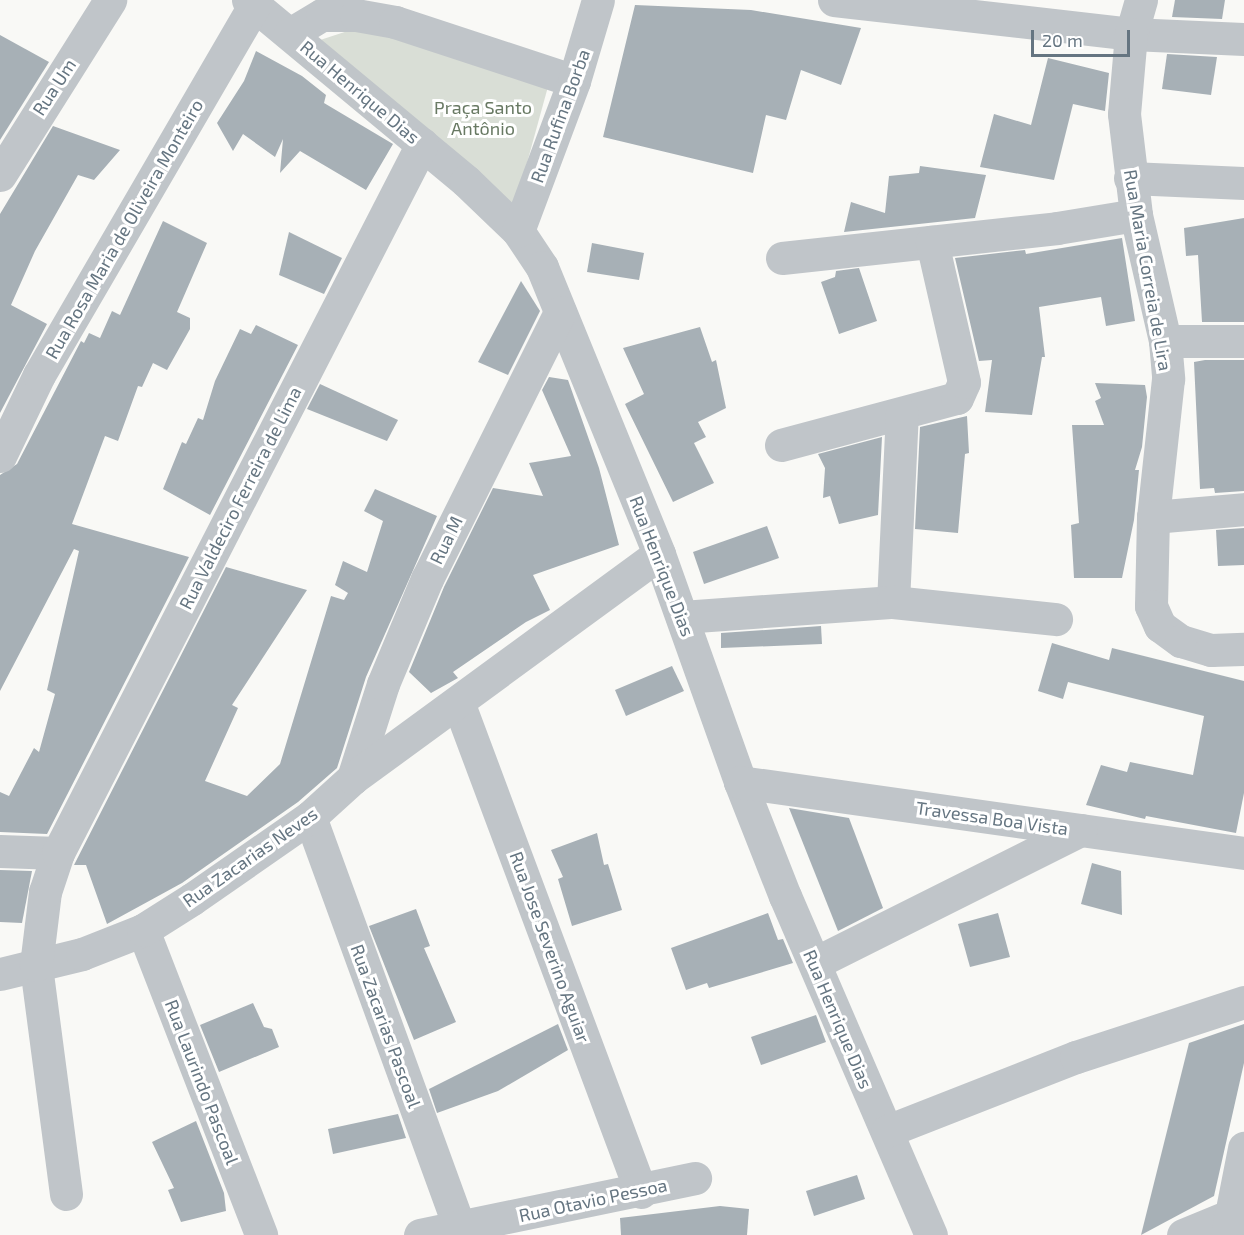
<!DOCTYPE html>
<meta charset="utf-8">
<style>
body{margin:0}
#map{position:relative;width:1244px;height:1235px;overflow:hidden;background:#f9f9f6;font-family:"Exo 2",sans-serif}
div>[style]{position:absolute}
[style*='--x']{left:calc(var(--x)*1px);top:calc(var(--y)*1px);width:calc(var(--w)*1px);rotate:calc(var(--a)*1deg)}
.green>*{inset:0;background:#d9ded6}
.building>*{inset:0;background:#a7b0b6}
.minor>*{height:33px;margin:-16.5px;padding:0 16.5px;transform-origin:16.5px;border-radius:16.5px;background:#c0c5c9}
span{translate:-50% -50%;white-space:nowrap;text-align:center;line-height:1.15;-webkit-text-stroke:6px #fff;paint-order:stroke}
.street-label{font-size:18px;color:#657581}
.park-label{font-size:18px;color:#687963}
.scale{position:absolute;left:1031px;top:30px;width:99px;height:27px;box-sizing:border-box;border:3px solid #657581;border-top:0;padding-left:8px;font-size:18px;line-height:21px;white-space:nowrap;color:#657581;-webkit-text-stroke:4px #fff;paint-order:stroke}
</style>
<div id="map">
<div class="green">
<i style="clip-path:polygon(366px 25px,549px 83px,514px 210px,311px 43px)"></i>
</div>
<div class="building">
<i style="clip-path:polygon(1175px 0,1225px 0,1222px 19px,1172px 17px)"></i>
<i style="clip-path:polygon(635px 5px,751px 10px,861px 28px,841px 85px,801px 70px,786px 120px,766px 115px,753px 173px,603px 137px)"></i>
<i style="clip-path:polygon(0 35px,49px 62px,0 140px)"></i>
<i style="clip-path:polygon(256px 51px,302px 76px,326px 95px,324px 103px,393px 144px,366px 190px,300px 151px,280px 173px,283px 139px,275px 157px,243px 134px,233px 151px,217px 123px,244px 81px)"></i>
<i style="clip-path:polygon(1167px 54px,1217px 57px,1211px 95px,1162px 89px)"></i>
<i style="clip-path:polygon(1048px 58px,1109px 73px,1105px 111px,1073px 104px,1054px 180px,980px 167px,994px 114px,1031px 125px)"></i>
<i style="clip-path:polygon(53px 126px,120px 150px,94px 180px,78px 175px,35px 251px,11px 305px,47px 324px,0 413px,0 214px)"></i>
<i style="clip-path:polygon(920px 166px,986px 175px,975px 218px,844px 232px,851px 202px,885px 213px,889px 176px,919px 173px)"></i>
<i style="clip-path:polygon(1244px 218px,1244px 322px,1202px 322px,1198px 255px,1186px 256px,1184px 228px)"></i>
<i style="clip-path:polygon(163px 221px,207px 243px,177px 312px,190px 318px,190px 329px,167px 370px,153px 363px,142px 387px,138px 386px,118px 441px,105px 436px,72px 524px,189px 557px,47px 834px,0 832px,0 792px,9px 796px,34px 748px,39px 752px,55px 694px,47px 690px,79px 551px,74px 549px,0 691px,0 475px,17px 464px,81px 341px,84px 343px,89px 333px,100px 338px,112px 311px,120px 315px)"></i>
<i style="clip-path:polygon(289px 232px,342px 258px,324px 294px,279px 275px)"></i>
<i style="clip-path:polygon(1122px 238px,1135px 321px,1106px 326px,1101px 297px,1039px 307px,1045px 357px,1042px 357px,1032px 415px,985px 412px,992px 360px,979px 361px,955px 258px,1025px 250px,1026px 254px)"></i>
<i style="clip-path:polygon(592px 243px,644px 253px,639px 280px,587px 272px)"></i>
<i style="clip-path:polygon(859px 268px,877px 321px,839px 334px,821px 282px,835px 277px,836px 271px)"></i>
<i style="clip-path:polygon(521px 281px,540px 311px,508px 375px,478px 362px)"></i>
<i style="clip-path:polygon(256px 325px,298px 345px,210px 515px,163px 489px,182px 442px,186px 444px,198px 418px,203px 420px,215px 381px,240px 329px,251px 334px)"></i>
<i style="clip-path:polygon(700px 327px,712px 362px,716px 360px,726px 408px,698px 422px,706px 437px,694px 443px,714px 483px,673px 502px,625px 404px,644px 394px,623px 348px)"></i>
<i style="clip-path:polygon(1205px 360px,1244px 360px,1244px 491px,1215px 493px,1214px 488px,1200px 489px,1194px 362px)"></i>
<i style="clip-path:polygon(549px 377px,568px 380px,599px 468px,619px 545px,533px 575px,550px 610px,526px 622px,453px 672px,458px 678px,431px 693px,409px 672px,444px 587px,493px 488px,543px 496px,529px 463px,571px 456px,542px 390px)"></i>
<i style="clip-path:polygon(1095px 383px,1145px 385px,1147px 397px,1142px 447px,1135px 470px,1139px 470px,1134px 520px,1122px 578px,1074px 578px,1071px 525px,1079px 523px,1072px 425px,1104px 425px,1095px 401px,1101px 398px)"></i>
<i style="clip-path:polygon(320px 384px,398px 420px,387px 441px,307px 409px)"></i>
<i style="clip-path:polygon(967px 416px,969px 453px,965px 454px,958px 533px,915px 529px,920px 427px)"></i>
<i style="clip-path:polygon(882px 437px,878px 515px,839px 524px,830px 496px,823px 498px,825px 468px,818px 454px)"></i>
<i style="clip-path:polygon(375px 489px,437px 516px,366px 677px,337px 768px,298px 802px,182px 883px,107px 924px,86px 865px,74px 865px,226px 567px,307px 590px,232px 705px,238px 708px,205px 781px,247px 796px,280px 764px,331px 596px,344px 600px,348px 593px,335px 585px,343px 561px,367px 572px,383px 521px,364px 511px)"></i>
<i style="clip-path:polygon(767px 526px,779px 558px,704px 584px,693px 552px)"></i>
<i style="clip-path:polygon(1244px 528px,1244px 565px,1218px 566px,1216px 530px)"></i>
<i style="clip-path:polygon(821px 626px,822px 644px,721px 648px,721px 633px)"></i>
<i style="clip-path:polygon(1052px 643px,1109px 660px,1112px 648px,1244px 681px,1244px 793px,1236px 833px,1146px 816px,1145px 819px,1086px 805px,1101px 765px,1127px 772px,1130px 762px,1193px 775px,1204px 716px,1068px 682px,1063px 699px,1038px 691px)"></i>
<i style="clip-path:polygon(672px 666px,684px 691px,626px 716px,615px 690px)"></i>
<i style="clip-path:polygon(789px 808px,849px 818px,883px 908px,838px 931px)"></i>
<i style="clip-path:polygon(597px 833px,604px 865px,608px 864px,622px 910px,572px 926px,558px 879px,563px 877px,551px 850px)"></i>
<i style="clip-path:polygon(1092px 863px,1121px 871px,1122px 915px,1081px 904px)"></i>
<i style="clip-path:polygon(0 870px,32px 871px,22px 923px,0 922px)"></i>
<i style="clip-path:polygon(416px 909px,430px 946px,424px 948px,456px 1022px,414px 1040px,369px 926px)"></i>
<i style="clip-path:polygon(768px 913px,778px 940px,783px 939px,793px 963px,709px 988px,707px 983px,686px 990px,671px 948px)"></i>
<i style="clip-path:polygon(998px 913px,1010px 957px,970px 967px,958px 924px)"></i>
<i style="clip-path:polygon(253px 1003px,264px 1027px,272px 1029px,279px 1047px,219px 1072px,200px 1025px)"></i>
<i style="clip-path:polygon(816px 1015px,826px 1042px,761px 1065px,751px 1037px)"></i>
<i style="clip-path:polygon(558px 1024px,568px 1050px,498px 1091px,437px 1113px,429px 1089px)"></i>
<i style="clip-path:polygon(1244px 1024px,1244px 1063px,1214px 1196px,1141px 1235px,1189px 1043px)"></i>
<i style="clip-path:polygon(398px 1114px,406px 1138px,333px 1154px,328px 1129px)"></i>
<i style="clip-path:polygon(196px 1121px,224px 1193px,226px 1211px,181px 1222px,168px 1190px,174px 1188px,152px 1142px)"></i>
<i style="clip-path:polygon(857px 1175px,865px 1199px,814px 1216px,806px 1191px)"></i>
<i style="clip-path:polygon(720px 1206px,749px 1209px,747px 1235px,621px 1235px,620px 1218px)"></i>
</div>
<div class="minor">
<i style="--x:248;--y:0;--w:283;--a:39.7"></i>
<i style="--x:466;--y:181;--w:72;--a:43.9"></i>
<i style="--x:518;--y:231;--w:43;--a:56.3"></i>
<i style="--x:542;--y:267;--w:310;--a:67.8"></i>
<i style="--x:659;--y:554;--w:242;--a:70.4"></i>
<i style="--x:740;--y:782;--w:123;--a:68.5"></i>
<i style="--x:785;--y:896;--w:369;--a:66.7"></i>
<i style="--x:834;--y:0;--w:299;--a:6.5"></i>
<i style="--x:1131;--y:34;--w:113;--a:2.5"></i>
<i style="--x:1141;--y:0;--w:35;--a:106"></i>
<i style="--x:1131;--y:34;--w:80;--a:95"></i>
<i style="--x:1124;--y:114;--w:102;--a:83.2"></i>
<i style="--x:1136;--y:215;--w:129;--a:77"></i>
<i style="--x:1165;--y:341;--w:38;--a:85"></i>
<i style="--x:1168;--y:379;--w:139;--a:96.2"></i>
<i style="--x:1153;--y:517;--w:89;--a:91.3"></i>
<i style="--x:1151;--y:606;--w:22;--a:66"></i>
<i style="--x:1160;--y:626;--w:26;--a:36"></i>
<i style="--x:1181;--y:641;--w:31;--a:17"></i>
<i style="--x:1211;--y:650;--w:33;--a:-2"></i>
<i style="--x:290;--y:34;--w:37;--a:-31"></i>
<i style="--x:322;--y:15;--w:34;--a:0"></i>
<i style="--x:356;--y:15;--w:40;--a:10"></i>
<i style="--x:395;--y:22;--w:188;--a:18.2"></i>
<i style="--x:0;--y:175;--w:207;--a:-57.8"></i>
<i style="--x:1130;--y:178;--w:114;--a:2.5"></i>
<i style="--x:518;--y:231;--w:160;--a:-69.5"></i>
<i style="--x:574;--y:81;--w:84;--a:-73.5"></i>
<i style="--x:782;--y:258;--w:277;--a:-6.2"></i>
<i style="--x:1057;--y:228;--w:80;--a:-9.3"></i>
<i style="--x:1165;--y:341;--w:79;--a:0"></i>
<i style="--x:781;--y:445;--w:182;--a:-15"></i>
<i style="--x:957;--y:398;--w:17;--a:-66"></i>
<i style="--x:964;--y:382;--w:144;--a:-102.9"></i>
<i style="--x:0;--y:456;--w:90;--a:-64.3"></i>
<i style="--x:39;--y:375;--w:428;--a:-59.8"></i>
<i style="--x:1153;--y:517;--w:91;--a:-5"></i>
<i style="--x:893;--y:602;--w:188;--a:-87.3"></i>
<i style="--x:682;--y:617;--w:212;--a:-4.1"></i>
<i style="--x:893;--y:602;--w:164;--a:6"></i>
<i style="--x:458;--y:702;--w:523;--a:69.52"></i>
<i style="--x:353;--y:778;--w:99;--a:-72.3"></i>
<i style="--x:383;--y:684;--w:114;--a:-67.3"></i>
<i style="--x:427;--y:579;--w:298;--a:-63.5"></i>
<i style="--x:740;--y:782;--w:509;--a:8.02"></i>
<i style="--x:310;--y:817;--w:445;--a:70"></i>
<i style="--x:0;--y:851;--w:58;--a:2"></i>
<i style="--x:143;--y:930;--w:327;--a:68.8"></i>
<i style="--x:815;--y:963;--w:297;--a:-26.6"></i>
<i style="--x:0;--y:974;--w:84;--a:-13.7"></i>
<i style="--x:82;--y:954;--w:66;--a:-21.5"></i>
<i style="--x:143;--y:930;--w:58;--a:-32.3"></i>
<i style="--x:192;--y:899;--w:144;--a:-34.8"></i>
<i style="--x:310;--y:817;--w:58;--a:-42.2"></i>
<i style="--x:353;--y:778;--w:379;--a:-36.2"></i>
<i style="--x:887;--y:1131;--w:203;--a:-21.4"></i>
<i style="--x:1076;--y:1057;--w:177;--a:-18.1"></i>
<i style="--x:66;--y:1194;--w:231;--a:-97.5"></i>
<i style="--x:36;--y:965;--w:74;--a:-83"></i>
<i style="--x:45;--y:892;--w:41;--a:-71.6"></i>
<i style="--x:58;--y:853;--w:797;--a:-62.82"></i>
<i style="--x:420;--y:1235;--w:281;--a:-11.7"></i>
<i style="--x:1183;--y:1235;--w:50;--a:-22.4"></i>
<i style="--x:1229;--y:1216;--w:15;--a:-4"></i>
<i style="--x:1227;--y:1235;--w:89;--a:-78.9"></i>
</div>
<div class="street-label">
<span style="left:54px;top:87px;rotate:-57deg">Rua Um</span>
<span style="left:360px;top:92px;rotate:40deg">Rua Henrique Dias</span>
<span style="left:560px;top:116px;rotate:-70deg">Rua Rufina Borba</span>
<span style="left:124px;top:229px;rotate:-60deg">Rua Rosa Maria de Oliveira Monteiro</span>
<span style="left:1148px;top:270px;rotate:80deg">Rua Maria Correia de Lira</span>
<span style="left:240px;top:498px;rotate:-63deg">Rua Valdeciro Ferreira de Lima</span>
<span style="left:446px;top:540px;rotate:-64deg">Rua M</span>
<span style="left:662px;top:566px;rotate:69deg">Rua Henrique Dias</span>
<span style="left:992px;top:818px;rotate:8deg">Travessa Boa Vista</span>
<span style="left:250px;top:857px;rotate:-35deg">Rua Zacarias Neves</span>
<span style="left:550px;top:947px;rotate:70deg">Rua Jose Severino Aguiar</span>
<span style="left:838px;top:1019px;rotate:67deg">Rua Henrique Dias</span>
<span style="left:386px;top:1026px;rotate:70deg">Rua Zacarias Pascoal</span>
<span style="left:202px;top:1082px;rotate:69deg">Rua Laurindo Pascoal</span>
<span style="left:593px;top:1200px;rotate:-12deg">Rua Otavio Pessoa</span>
</div>
<div class="park-label">
<span style="left:483px;top:118px">Praça Santo<br>Antônio</span>
</div>
<div class="scale">20 m</div>
</div>
